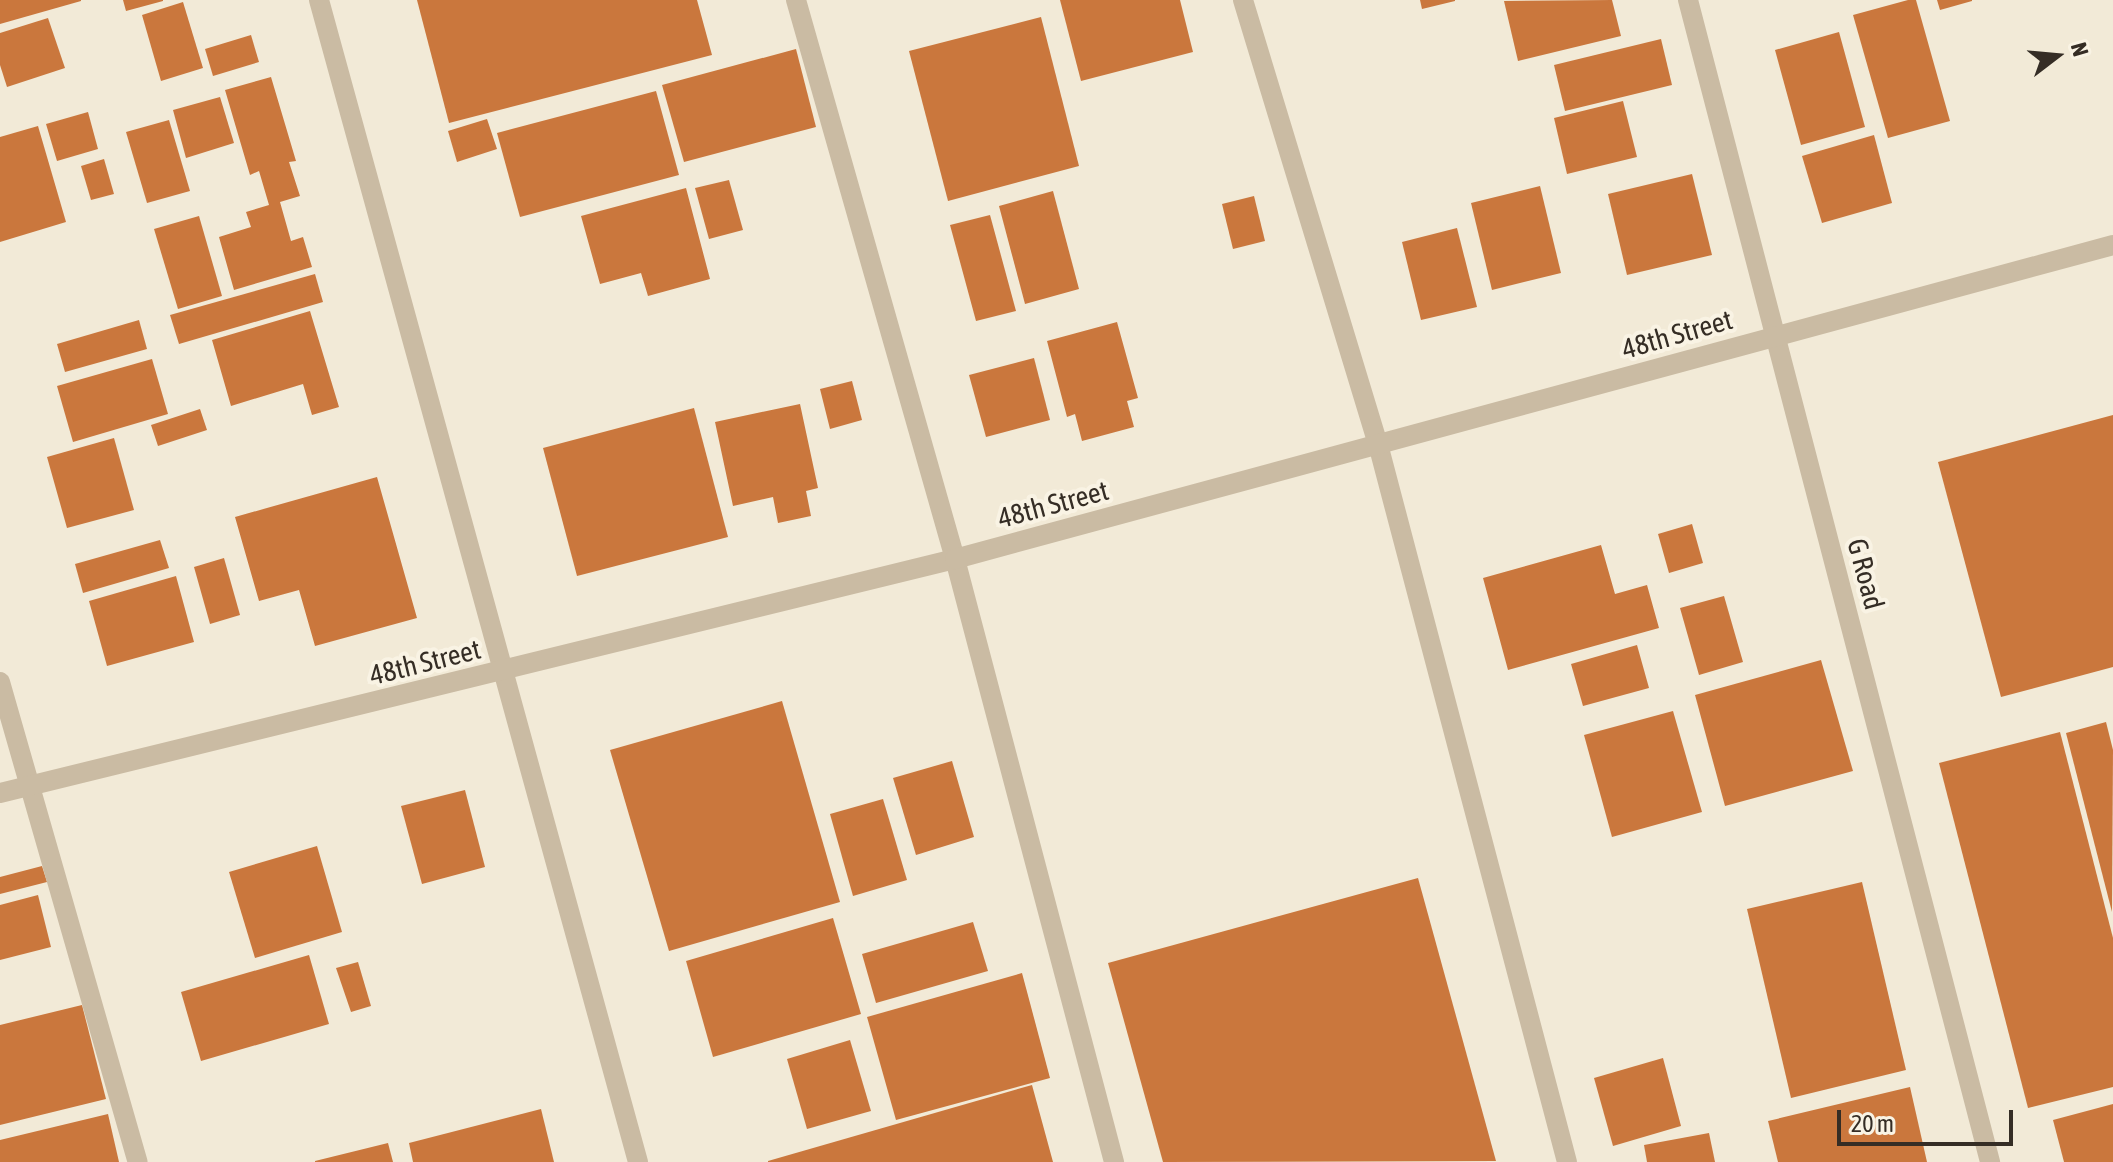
<!DOCTYPE html>
<style>
body{margin:0}
#map{position:relative;width:2113px;height:1162px;overflow:hidden;background:#f2ead7;font-family:"Asap Condensed",sans-serif}
div>[style]{position:absolute}
[style*='--x']{left:calc(var(--x)*1px);top:calc(var(--y)*1px);width:calc(var(--w)*1px);rotate:calc(var(--a)*1deg)}
.building>*{inset:0;background:#ca773d}
.minor>*{height:20px;margin:-10px;padding:0 10px;transform-origin:10px;border-radius:10px;background:#cabba3}
span{translate:-50% -50%;white-space:nowrap;text-align:center;line-height:1.15;-webkit-text-stroke:8px #f9f3e4;paint-order:stroke}
.street-label{font-size:28px;color:#352d25}
.north{position:absolute;left:2017px;top:16px;width:80px;height:80px;-webkit-text-stroke:6px #f9f3e4;paint-order:stroke;rotate:74deg;font-size:22px;font-weight:700;line-height:32px;text-align:center;color:#352d25}
.north::after{content:'';display:block;margin:auto;width:28px;height:36px;background:#352d25;clip-path:polygon(50% 0,100% 100%,50% 72%,0 100%)}
.scale{position:absolute;left:1837px;top:1110px;width:176px;height:36px;box-sizing:border-box;border:4px solid #352d25;border-top:0;padding-left:10px;font-size:24px;line-height:28px;white-space:nowrap;color:#352d25;-webkit-text-stroke:6px #f9f3e4;paint-order:stroke}
</style>
<div id="map">
<div class="building">
<i style="clip-path:polygon(0 0,81px 0,81px 1px,0 24px)"></i>
<i style="clip-path:polygon(123px 0,163px 0,163px 1px,126px 11px)"></i>
<i style="clip-path:polygon(417px 0,697px 0,712px 55px,449px 123px)"></i>
<i style="clip-path:polygon(1060px 0,1180px 0,1193px 52px,1081px 81px)"></i>
<i style="clip-path:polygon(1420px 0,1455px 0,1455px 1px,1422px 9px)"></i>
<i style="clip-path:polygon(1612px 0,1621px 36px,1518px 61px,1504px 1px)"></i>
<i style="clip-path:polygon(1908px 0,1916px 0,1950px 121px,1888px 138px,1853px 15px)"></i>
<i style="clip-path:polygon(1937px 0,1972px 0,1972px 1px,1940px 10px)"></i>
<i style="clip-path:polygon(183px 2px,203px 68px,161px 81px,142px 15px)"></i>
<i style="clip-path:polygon(1041px 17px,1079px 166px,948px 201px,909px 51px)"></i>
<i style="clip-path:polygon(48px 18px,65px 68px,7px 87px,0 65px,0 33px)"></i>
<i style="clip-path:polygon(1839px 32px,1865px 127px,1801px 145px,1775px 50px)"></i>
<i style="clip-path:polygon(251px 35px,259px 62px,213px 76px,205px 49px)"></i>
<i style="clip-path:polygon(1661px 39px,1672px 85px,1565px 111px,1554px 65px)"></i>
<i style="clip-path:polygon(796px 49px,816px 127px,684px 162px,662px 85px)"></i>
<i style="clip-path:polygon(271px 77px,296px 161px,289px 162px,300px 196px,280px 202px,291px 241px,303px 237px,312px 267px,234px 290px,219px 237px,251px 227px,246px 212px,269px 205px,259px 171px,250px 175px,225px 90px)"></i>
<i style="clip-path:polygon(656px 91px,679px 175px,520px 217px,497px 133px)"></i>
<i style="clip-path:polygon(220px 97px,234px 143px,186px 158px,173px 110px)"></i>
<i style="clip-path:polygon(1623px 101px,1637px 157px,1567px 174px,1554px 118px)"></i>
<i style="clip-path:polygon(88px 112px,98px 149px,57px 161px,46px 124px)"></i>
<i style="clip-path:polygon(487px 119px,497px 149px,457px 162px,448px 131px)"></i>
<i style="clip-path:polygon(169px 120px,190px 191px,147px 203px,126px 132px)"></i>
<i style="clip-path:polygon(38px 126px,66px 222px,0 242px,0 137px)"></i>
<i style="clip-path:polygon(1874px 135px,1892px 203px,1822px 223px,1802px 156px)"></i>
<i style="clip-path:polygon(104px 159px,114px 194px,91px 200px,81px 166px)"></i>
<i style="clip-path:polygon(1692px 174px,1712px 255px,1627px 275px,1608px 194px)"></i>
<i style="clip-path:polygon(729px 180px,743px 230px,709px 239px,695px 188px)"></i>
<i style="clip-path:polygon(1540px 186px,1561px 273px,1492px 290px,1471px 203px)"></i>
<i style="clip-path:polygon(686px 188px,710px 279px,648px 296px,641px 273px,600px 284px,581px 216px)"></i>
<i style="clip-path:polygon(1053px 191px,1079px 289px,1025px 304px,999px 206px)"></i>
<i style="clip-path:polygon(1254px 196px,1265px 241px,1233px 249px,1222px 204px)"></i>
<i style="clip-path:polygon(990px 215px,1016px 311px,976px 321px,950px 225px)"></i>
<i style="clip-path:polygon(199px 216px,222px 296px,178px 309px,154px 229px)"></i>
<i style="clip-path:polygon(1457px 228px,1477px 307px,1421px 320px,1402px 242px)"></i>
<i style="clip-path:polygon(315px 274px,323px 302px,179px 344px,170px 315px)"></i>
<i style="clip-path:polygon(310px 311px,339px 407px,312px 415px,303px 384px,231px 406px,212px 340px)"></i>
<i style="clip-path:polygon(139px 320px,147px 349px,65px 372px,57px 344px)"></i>
<i style="clip-path:polygon(1117px 322px,1138px 398px,1127px 401px,1134px 427px,1082px 441px,1075px 414px,1067px 417px,1047px 341px)"></i>
<i style="clip-path:polygon(1034px 358px,1050px 420px,986px 437px,969px 375px)"></i>
<i style="clip-path:polygon(152px 359px,168px 414px,73px 442px,57px 386px)"></i>
<i style="clip-path:polygon(852px 381px,862px 420px,830px 429px,820px 389px)"></i>
<i style="clip-path:polygon(800px 404px,818px 488px,806px 491px,811px 516px,778px 523px,773px 497px,733px 506px,715px 422px)"></i>
<i style="clip-path:polygon(694px 408px,728px 537px,577px 576px,543px 448px)"></i>
<i style="clip-path:polygon(200px 409px,207px 430px,158px 446px,151px 425px)"></i>
<i style="clip-path:polygon(2113px 415px,2113px 667px,2001px 697px,1938px 462px)"></i>
<i style="clip-path:polygon(114px 438px,134px 510px,67px 528px,47px 457px)"></i>
<i style="clip-path:polygon(377px 477px,417px 618px,315px 646px,299px 590px,259px 601px,235px 517px)"></i>
<i style="clip-path:polygon(1692px 524px,1703px 563px,1669px 573px,1658px 534px)"></i>
<i style="clip-path:polygon(160px 540px,169px 568px,83px 593px,75px 564px)"></i>
<i style="clip-path:polygon(1601px 545px,1615px 594px,1647px 585px,1659px 628px,1508px 670px,1483px 578px)"></i>
<i style="clip-path:polygon(224px 558px,240px 615px,210px 624px,194px 567px)"></i>
<i style="clip-path:polygon(176px 576px,194px 642px,107px 666px,89px 601px)"></i>
<i style="clip-path:polygon(1724px 596px,1743px 662px,1699px 675px,1680px 608px)"></i>
<i style="clip-path:polygon(1637px 645px,1649px 688px,1583px 706px,1571px 664px)"></i>
<i style="clip-path:polygon(1821px 660px,1853px 771px,1725px 806px,1695px 695px)"></i>
<i style="clip-path:polygon(782px 701px,840px 902px,669px 951px,610px 750px)"></i>
<i style="clip-path:polygon(1673px 711px,1702px 812px,1612px 837px,1584px 735px)"></i>
<i style="clip-path:polygon(2106px 722px,2113px 750px,2112px 912px,2066px 733px)"></i>
<i style="clip-path:polygon(2060px 732px,2113px 938px,2113px 1087px,2028px 1108px,1939px 763px)"></i>
<i style="clip-path:polygon(952px 761px,974px 837px,916px 855px,893px 778px)"></i>
<i style="clip-path:polygon(465px 790px,485px 867px,422px 884px,401px 806px)"></i>
<i style="clip-path:polygon(883px 799px,907px 880px,853px 896px,830px 814px)"></i>
<i style="clip-path:polygon(317px 846px,342px 932px,255px 958px,229px 872px)"></i>
<i style="clip-path:polygon(42px 866px,47px 882px,0 894px,0 877px)"></i>
<i style="clip-path:polygon(1418px 878px,1496px 1161px,1163px 1162px,1108px 963px)"></i>
<i style="clip-path:polygon(1862px 882px,1906px 1070px,1791px 1098px,1747px 909px)"></i>
<i style="clip-path:polygon(38px 895px,51px 947px,0 960px,0 905px)"></i>
<i style="clip-path:polygon(833px 918px,861px 1014px,713px 1057px,686px 961px)"></i>
<i style="clip-path:polygon(973px 922px,988px 971px,876px 1003px,862px 954px)"></i>
<i style="clip-path:polygon(309px 955px,329px 1024px,201px 1061px,181px 992px)"></i>
<i style="clip-path:polygon(358px 962px,371px 1006px,351px 1012px,336px 968px)"></i>
<i style="clip-path:polygon(1022px 973px,1050px 1078px,896px 1120px,867px 1017px)"></i>
<i style="clip-path:polygon(82px 1005px,106px 1099px,0 1125px,0 1025px)"></i>
<i style="clip-path:polygon(850px 1040px,871px 1111px,807px 1129px,787px 1059px)"></i>
<i style="clip-path:polygon(1663px 1058px,1681px 1126px,1613px 1146px,1594px 1078px)"></i>
<i style="clip-path:polygon(1032px 1085px,1053px 1162px,768px 1162px,768px 1161px)"></i>
<i style="clip-path:polygon(1910px 1087px,1927px 1162px,1778px 1162px,1768px 1121px)"></i>
<i style="clip-path:polygon(2113px 1104px,2113px 1162px,2064px 1162px,2053px 1120px)"></i>
<i style="clip-path:polygon(541px 1109px,554px 1162px,413px 1162px,409px 1143px)"></i>
<i style="clip-path:polygon(108px 1114px,119px 1162px,0 1162px,0 1140px)"></i>
<i style="clip-path:polygon(1709px 1133px,1715px 1162px,1647px 1162px,1644px 1145px)"></i>
<i style="clip-path:polygon(388px 1143px,393px 1162px,315px 1162px,315px 1161px)"></i>
</div>
<div class="minor">
<i style="--x:319;--y:0;--w:1205;--a:74.65"></i>
<i style="--x:796;--y:0;--w:581;--a:74.12"></i>
<i style="--x:955;--y:559;--w:624;--a:75.23"></i>
<i style="--x:1243;--y:0;--w:468;--a:73.1"></i>
<i style="--x:1379;--y:448;--w:738;--a:75.25"></i>
<i style="--x:1688;--y:0;--w:1201;--a:75.43"></i>
<i style="--x:0;--y:682;--w:499;--a:74"></i>
<i style="--x:0;--y:793;--w:983;--a:-13.77"></i>
<i style="--x:955;--y:559;--w:1200;--a:-15.17"></i>
</div>
<div class="street-label">
<span style="left:1677px;top:334px;rotate:-16deg">48th Street</span>
<span style="left:1053px;top:504px;rotate:-15deg">48th Street</span>
<span style="left:1866px;top:574px;rotate:75deg">G Road</span>
<span style="left:425px;top:662px;rotate:-14deg">48th Street</span>
</div>
<div class="north">N</div>
<div class="scale">20 m</div>
</div>
